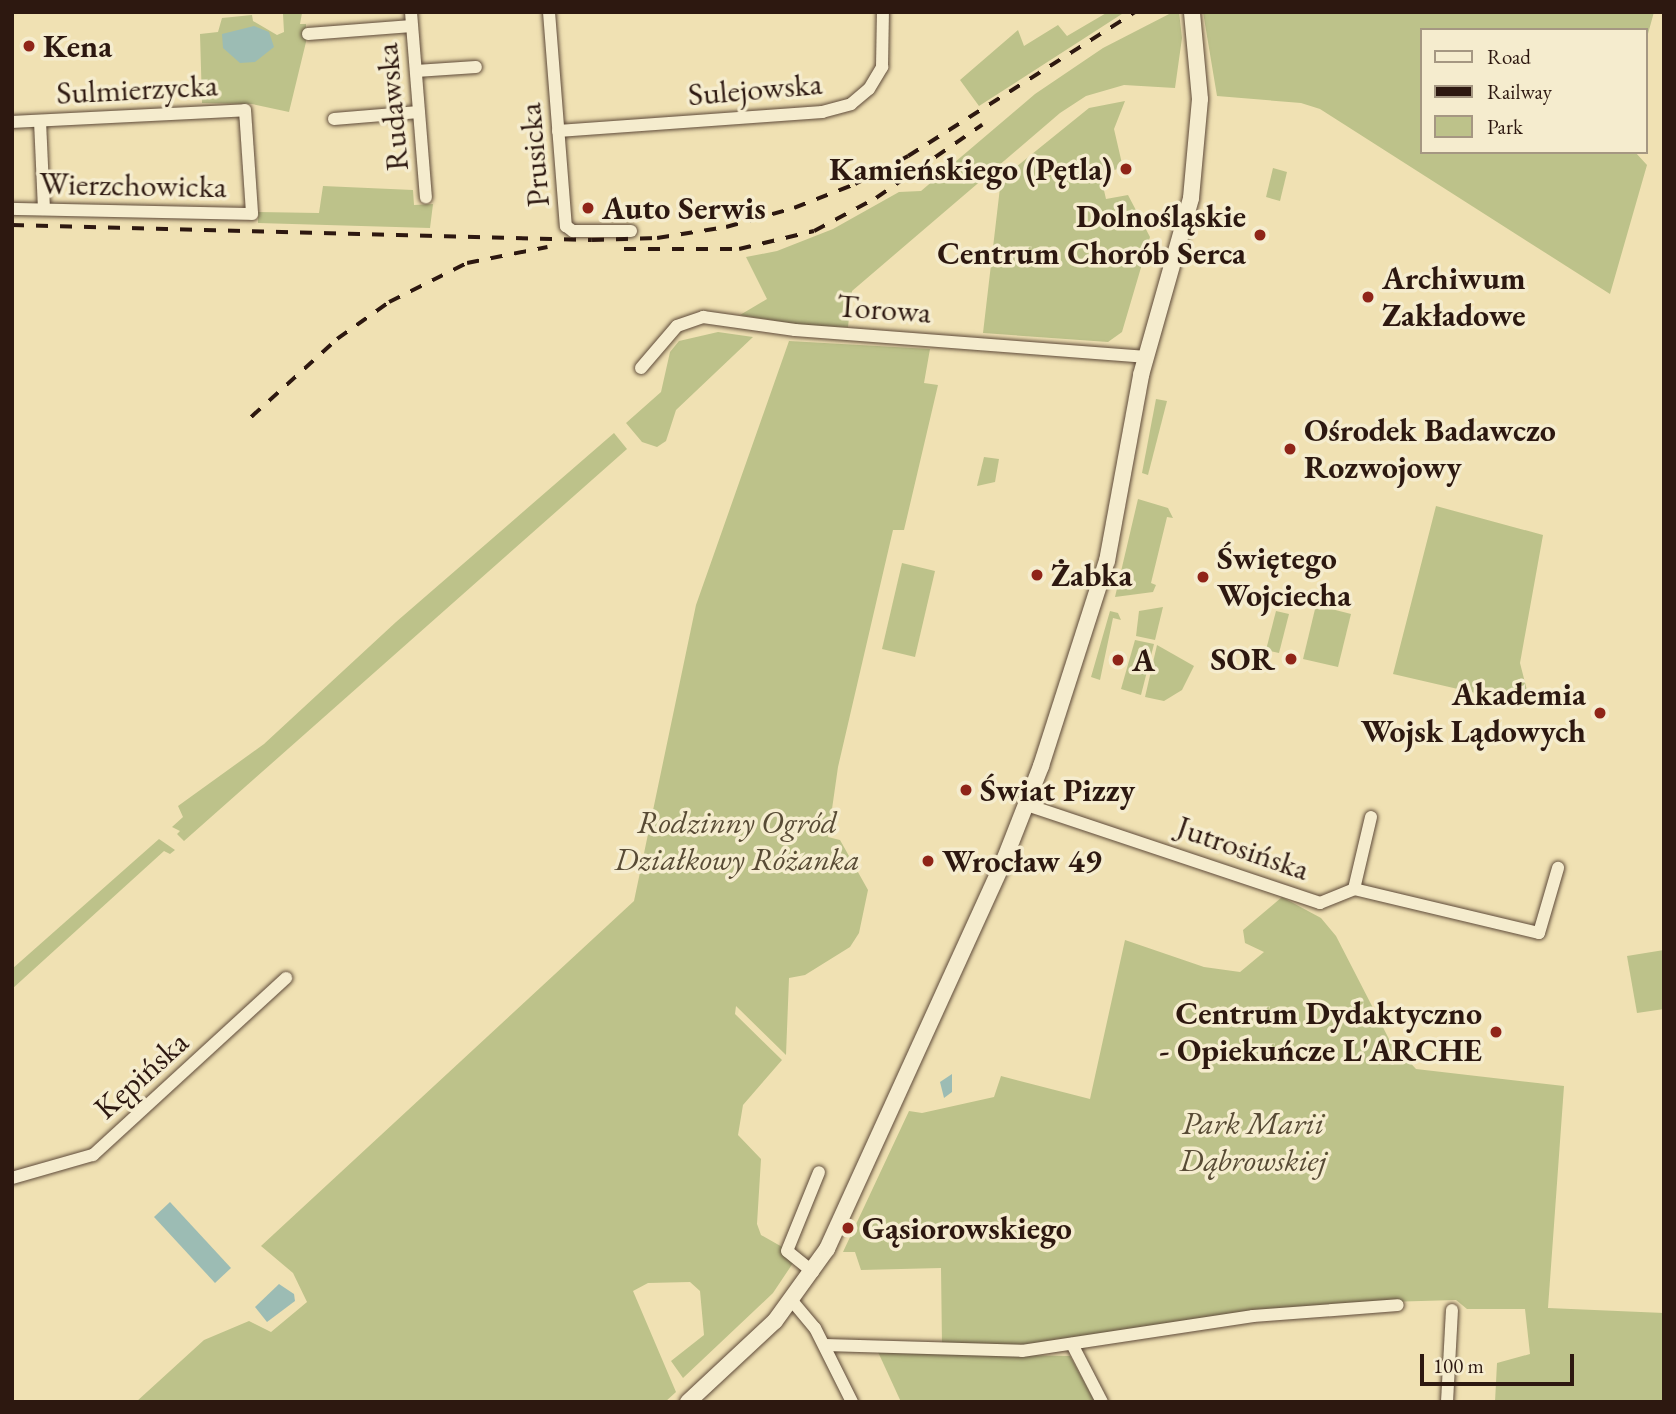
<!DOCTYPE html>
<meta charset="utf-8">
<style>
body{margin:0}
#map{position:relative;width:1676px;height:1414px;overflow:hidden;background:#f0e1b3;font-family:"EB Garamond",serif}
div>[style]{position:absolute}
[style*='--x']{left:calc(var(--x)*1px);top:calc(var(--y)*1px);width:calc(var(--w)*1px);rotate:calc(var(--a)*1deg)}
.green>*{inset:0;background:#bdc28a}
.water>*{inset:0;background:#9cbcb4}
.roads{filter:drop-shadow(0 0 2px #5e4a39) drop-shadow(0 0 2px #5e4a39)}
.minor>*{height:12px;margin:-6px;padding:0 6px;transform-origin:6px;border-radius:6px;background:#f5ecce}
.tertiary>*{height:16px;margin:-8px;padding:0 8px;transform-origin:8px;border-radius:8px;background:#f5ecce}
.rail>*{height:3.5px;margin-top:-1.75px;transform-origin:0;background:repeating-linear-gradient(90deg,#2d1810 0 12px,transparent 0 24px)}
.dots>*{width:19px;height:19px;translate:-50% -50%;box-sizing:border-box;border:4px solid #f5ecce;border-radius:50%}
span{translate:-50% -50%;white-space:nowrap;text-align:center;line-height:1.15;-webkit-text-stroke:7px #f5ecce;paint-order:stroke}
.poi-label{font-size:32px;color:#2d1810;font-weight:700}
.left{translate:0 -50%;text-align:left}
.right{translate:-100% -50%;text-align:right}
.street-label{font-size:32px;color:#2d1810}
.park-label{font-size:32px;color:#584b35;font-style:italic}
.frame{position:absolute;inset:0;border:14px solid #2d1810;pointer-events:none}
.legend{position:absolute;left:1420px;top:28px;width:228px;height:126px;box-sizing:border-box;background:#f5ecce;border:2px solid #a59782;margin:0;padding:9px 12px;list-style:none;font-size:21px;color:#2d1810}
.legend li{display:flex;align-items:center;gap:14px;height:35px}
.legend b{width:35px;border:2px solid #a59782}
.scale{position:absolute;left:1420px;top:1354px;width:154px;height:32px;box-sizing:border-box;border:4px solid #2d1810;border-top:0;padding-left:9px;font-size:21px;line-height:24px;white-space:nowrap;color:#2d1810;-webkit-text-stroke:5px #f5ecce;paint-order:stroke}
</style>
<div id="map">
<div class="green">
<i style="clip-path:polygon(1108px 12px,1125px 12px,979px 106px,960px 80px,1018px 30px,1024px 46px,1058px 25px,1067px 36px)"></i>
<i style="clip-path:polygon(1173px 12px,1179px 12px,1182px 38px,1175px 88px,1124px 85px,1086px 96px,1060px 113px,852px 291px,848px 327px,808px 326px,740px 315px,767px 299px,746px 257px,777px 251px,833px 229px,899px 192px,921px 191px,1035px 94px,1103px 48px)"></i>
<i style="clip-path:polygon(1203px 12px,1654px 12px,1646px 41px,1646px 30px,1422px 30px,1422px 152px,1635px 152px,1647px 165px,1610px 294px,1320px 109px,1301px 103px,1217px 96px)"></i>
<i style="clip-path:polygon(302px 13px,300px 24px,306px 24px,306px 42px,289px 112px,252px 104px,202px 103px,200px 34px,218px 32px,222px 18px,252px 15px,253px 21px,277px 35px,284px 32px,283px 14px)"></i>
<i style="clip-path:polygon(1125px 101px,1114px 129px,1123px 168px,1100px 173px,1106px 199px,1128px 195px,1150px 237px,1122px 332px,1108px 342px,983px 333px,1001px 179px,1089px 108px)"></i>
<i style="clip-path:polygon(1273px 168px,1287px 172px,1280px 201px,1266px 197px)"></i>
<i style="clip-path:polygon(323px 186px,413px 190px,414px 205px,433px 204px,430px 228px,258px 223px,258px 212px,319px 213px)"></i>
<i style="clip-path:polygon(718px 332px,753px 337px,676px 410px,666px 441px,657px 447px,642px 442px,626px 423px,661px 392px,670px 352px,679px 341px)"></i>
<i style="clip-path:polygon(789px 341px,930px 349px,924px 383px,938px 385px,904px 530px,893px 530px,838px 767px,828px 837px,840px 840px,868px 890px,859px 933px,850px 947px,805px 975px,789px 978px,786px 1055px,736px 1006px,735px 1014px,782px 1060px,743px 1105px,738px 1135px,761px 1159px,757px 1224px,761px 1235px,784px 1248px,793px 1263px,773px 1293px,683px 1378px,671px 1361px,704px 1335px,700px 1291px,690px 1282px,648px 1283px,633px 1291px,676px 1392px,665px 1402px,136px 1402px,204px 1340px,249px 1321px,271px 1332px,307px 1302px,293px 1273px,261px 1246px,634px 901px,696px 605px)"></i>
<i style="clip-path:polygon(1156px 399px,1167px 401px,1148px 475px,1142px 473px)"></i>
<i style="clip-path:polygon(614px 433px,627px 449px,184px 841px,177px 834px,180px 831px,172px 827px,183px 817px,178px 806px,264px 744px,396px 622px)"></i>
<i style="clip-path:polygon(984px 457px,999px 459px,995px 482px,977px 486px)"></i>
<i style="clip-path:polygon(1138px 499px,1168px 508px,1173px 518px,1167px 517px,1151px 583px,1156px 585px,1153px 592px,1115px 597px)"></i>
<i style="clip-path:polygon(1436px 506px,1543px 535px,1520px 663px,1531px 706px,1393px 674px)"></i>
<i style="clip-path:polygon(902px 563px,935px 571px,915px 657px,882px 649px)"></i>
<i style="clip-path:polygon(1316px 605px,1351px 614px,1338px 667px,1303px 659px)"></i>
<i style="clip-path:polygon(1163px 607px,1155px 640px,1136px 636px,1139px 611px)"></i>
<i style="clip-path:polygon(1110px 611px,1118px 613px,1121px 620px,1113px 618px,1100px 680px,1091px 677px)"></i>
<i style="clip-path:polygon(1276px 611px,1289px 614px,1279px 653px,1266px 650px)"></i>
<i style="clip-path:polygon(1135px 640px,1154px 644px,1141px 695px,1121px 689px)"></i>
<i style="clip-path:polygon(1157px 645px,1194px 666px,1182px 690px,1164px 701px,1145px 697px)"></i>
<i style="clip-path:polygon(159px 839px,175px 850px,170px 854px,164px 851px,12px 989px,12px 969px)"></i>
<i style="clip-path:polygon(1282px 897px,1321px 918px,1336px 936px,1390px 1041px,1416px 1069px,1564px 1086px,1548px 1308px,1664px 1313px,1664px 1402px,1495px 1402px,1497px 1363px,1530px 1354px,1525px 1309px,1467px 1309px,1456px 1300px,1386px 1302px,1028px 1345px,942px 1345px,941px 1268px,861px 1270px,855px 1252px,843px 1252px,909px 1111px,922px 1113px,994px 1097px,1001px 1076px,1090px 1099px,1125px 940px,1204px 967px,1240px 972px,1264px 952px,1245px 943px,1243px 930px)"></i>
<i style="clip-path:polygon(1664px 950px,1664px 1009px,1637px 1013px,1627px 956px)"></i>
<i style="clip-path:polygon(878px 1352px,1070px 1356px,1095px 1402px,901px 1402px)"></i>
</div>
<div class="water">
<i style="clip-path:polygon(254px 26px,269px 32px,274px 47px,255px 62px,240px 63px,223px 48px,222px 34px)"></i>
<i style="clip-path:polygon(952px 1074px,952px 1092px,944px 1098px,940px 1082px)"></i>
<i style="clip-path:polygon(170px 1202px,231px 1268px,215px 1283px,154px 1217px)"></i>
<i style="clip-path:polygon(279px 1284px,294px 1294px,295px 1301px,267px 1322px,255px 1307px)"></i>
</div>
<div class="roads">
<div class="minor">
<i style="--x:411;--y:12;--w:186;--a:85.4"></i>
<i style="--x:549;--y:12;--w:215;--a:85.5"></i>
<i style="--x:566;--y:226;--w:9;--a:36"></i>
<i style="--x:573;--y:231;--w:58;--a:0"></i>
<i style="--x:308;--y:34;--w:104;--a:-4.4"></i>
<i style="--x:416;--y:71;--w:60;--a:-3.8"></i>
<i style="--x:334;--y:119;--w:85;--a:-4.7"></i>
<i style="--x:40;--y:121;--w:88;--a:87.4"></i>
<i style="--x:12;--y:122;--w:233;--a:-2.9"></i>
<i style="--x:245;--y:110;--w:104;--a:86.1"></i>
<i style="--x:252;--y:214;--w:240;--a:-178.8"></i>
<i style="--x:558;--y:131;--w:265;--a:-4.1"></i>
<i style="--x:822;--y:112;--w:30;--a:-15"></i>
<i style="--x:851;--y:104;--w:23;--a:-40"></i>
<i style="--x:869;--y:89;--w:26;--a:-59"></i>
<i style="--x:882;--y:67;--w:55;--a:-89"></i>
<i style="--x:641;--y:368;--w:55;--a:-49.4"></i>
<i style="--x:677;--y:326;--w:28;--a:-19"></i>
<i style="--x:703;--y:317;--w:93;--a:8"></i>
<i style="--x:795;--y:330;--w:351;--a:4.4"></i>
<i style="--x:1027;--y:805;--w:309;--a:18.5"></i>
<i style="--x:1320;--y:903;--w:37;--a:-22"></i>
<i style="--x:1354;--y:889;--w:190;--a:13.4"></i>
<i style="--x:1539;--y:933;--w:68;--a:-73.7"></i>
<i style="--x:1354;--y:889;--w:74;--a:-76.7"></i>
<i style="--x:12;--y:1178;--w:84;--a:-15.9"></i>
<i style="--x:93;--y:1155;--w:262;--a:-42.5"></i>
<i style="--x:813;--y:1272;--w:33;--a:-141"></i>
<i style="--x:787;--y:1251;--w:85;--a:-67.9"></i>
<i style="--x:793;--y:1302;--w:34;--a:50"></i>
<i style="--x:815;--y:1328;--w:83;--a:63.4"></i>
<i style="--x:1072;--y:1344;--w:65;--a:62.7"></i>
<i style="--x:825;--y:1345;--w:197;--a:1.7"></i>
<i style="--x:1022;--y:1351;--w:234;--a:-8.6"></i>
<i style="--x:1253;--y:1316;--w:145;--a:-4.3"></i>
<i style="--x:1447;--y:1402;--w:92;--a:-86.9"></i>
</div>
<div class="tertiary">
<i style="--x:688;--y:1402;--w:119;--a:-43"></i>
<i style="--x:775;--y:1321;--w:89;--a:-54.2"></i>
<i style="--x:827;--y:1249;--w:430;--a:-65.5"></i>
<i style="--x:1005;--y:858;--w:99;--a:-68.6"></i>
<i style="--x:1041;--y:766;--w:215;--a:-72.2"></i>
<i style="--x:1107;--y:561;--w:189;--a:-79.6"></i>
<i style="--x:1141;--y:375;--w:184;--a:-74.2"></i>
<i style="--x:1191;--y:198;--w:99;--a:-84.8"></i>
<i style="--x:1200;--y:99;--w:87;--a:-95.3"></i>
</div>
</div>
<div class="rail">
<i style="--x:12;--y:225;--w:580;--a:1.48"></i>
<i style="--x:592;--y:240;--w:65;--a:-1.8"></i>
<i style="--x:657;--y:238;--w:70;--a:-9.1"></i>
<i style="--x:726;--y:227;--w:71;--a:-15.6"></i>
<i style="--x:794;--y:208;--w:66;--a:-21.5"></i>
<i style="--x:855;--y:184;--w:60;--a:-27.8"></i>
<i style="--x:908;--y:156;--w:269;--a:-32.4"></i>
<i style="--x:624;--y:249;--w:115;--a:0"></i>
<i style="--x:739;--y:249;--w:77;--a:-13.5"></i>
<i style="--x:814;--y:231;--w:70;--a:-28"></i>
<i style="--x:876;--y:198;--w:129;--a:-34.6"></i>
<i style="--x:251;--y:417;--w:116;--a:-42.2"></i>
<i style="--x:337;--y:339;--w:64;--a:-35.4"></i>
<i style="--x:389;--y:302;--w:87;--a:-26.6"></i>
<i style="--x:467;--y:263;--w:82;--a:-11.3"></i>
</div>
<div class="dots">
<i style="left:29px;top:46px;background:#8f2418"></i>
<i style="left:1126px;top:169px;background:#8f2418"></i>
<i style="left:588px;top:208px;background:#8f2418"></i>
<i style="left:1260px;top:235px;background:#8f2418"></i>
<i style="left:1368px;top:297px;background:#8f2418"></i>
<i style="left:1290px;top:449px;background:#8f2418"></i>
<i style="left:1037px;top:575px;background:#8f2418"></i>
<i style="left:1203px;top:577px;background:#8f2418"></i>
<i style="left:1291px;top:659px;background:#8f2418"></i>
<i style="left:1118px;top:660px;background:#8f2418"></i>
<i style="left:1600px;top:713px;background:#8f2418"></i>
<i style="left:966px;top:790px;background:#8f2418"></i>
<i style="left:928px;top:861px;background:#8f2418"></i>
<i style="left:1496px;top:1032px;background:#8f2418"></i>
<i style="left:848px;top:1228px;background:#8f2418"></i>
</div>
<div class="poi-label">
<span class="left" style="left:43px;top:46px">Kena</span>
<span class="right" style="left:1112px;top:169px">Kamieńskiego (Pętla)</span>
<span class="left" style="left:602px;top:208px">Auto Serwis</span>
<span class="right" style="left:1246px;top:235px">Dolnośląskie<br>Centrum Chorób Serca</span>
<span class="left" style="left:1382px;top:297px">Archiwum<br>Zakładowe</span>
<span class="left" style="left:1304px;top:449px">Ośrodek Badawczo<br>Rozwojowy</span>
<span class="left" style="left:1217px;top:577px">Świętego<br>Wojciecha</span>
<span class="left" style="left:1051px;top:575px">Żabka</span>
<span class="right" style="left:1275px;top:659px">SOR</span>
<span class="left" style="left:1132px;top:660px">A</span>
<span class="right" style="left:1586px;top:713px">Akademia<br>Wojsk Lądowych</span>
<span class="left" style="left:980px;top:790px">Świat Pizzy</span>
<span class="left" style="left:942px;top:861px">Wrocław 49</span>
<span class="right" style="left:1482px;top:1032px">Centrum Dydaktyczno<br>- Opiekuńcze L'ARCHE</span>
<span class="left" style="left:862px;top:1228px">Gąsiorowskiego</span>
</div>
<div class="street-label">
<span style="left:137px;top:89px;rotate:-3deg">Sulmierzycka</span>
<span style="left:755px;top:89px;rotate:-5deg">Sulejowska</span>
<span style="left:392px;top:107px;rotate:-95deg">Rudawska</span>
<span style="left:534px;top:155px;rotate:-95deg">Prusicka</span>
<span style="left:133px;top:185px;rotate:1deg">Wierzchowicka</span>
<span style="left:884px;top:309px;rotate:4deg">Torowa</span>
<span style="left:1243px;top:848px;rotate:19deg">Jutrosińska</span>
<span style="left:141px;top:1075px;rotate:-42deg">Kępińska</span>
</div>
<div class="park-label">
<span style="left:737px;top:841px">Rodzinny Ogród<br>Działkowy Różanka</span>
<span style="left:1253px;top:1142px">Park Marii<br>Dąbrowskiej</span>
</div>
<div class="frame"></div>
<ul class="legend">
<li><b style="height:9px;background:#f5ecce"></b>Road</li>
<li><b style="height:9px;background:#2d1810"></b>Railway</li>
<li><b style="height:19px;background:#bdc28a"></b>Park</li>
</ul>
<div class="scale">100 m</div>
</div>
